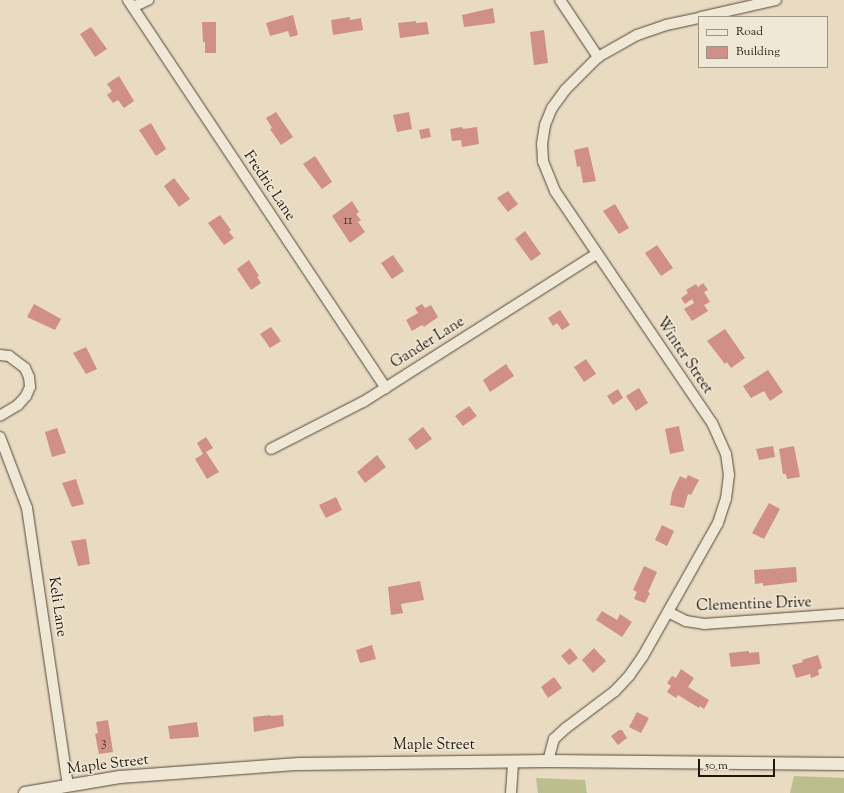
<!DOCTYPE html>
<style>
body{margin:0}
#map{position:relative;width:844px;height:793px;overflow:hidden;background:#e8dbc2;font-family:"Sorts Mill Goudy",serif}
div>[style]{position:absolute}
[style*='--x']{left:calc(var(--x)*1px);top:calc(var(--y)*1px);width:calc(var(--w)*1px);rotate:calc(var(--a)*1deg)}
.green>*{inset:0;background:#bdbe8e}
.building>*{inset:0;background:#d08f87}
.roads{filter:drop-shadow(0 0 1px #54463a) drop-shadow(0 0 1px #54463a)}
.minor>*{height:10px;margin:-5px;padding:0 5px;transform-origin:5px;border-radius:5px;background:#f0e8d7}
.tertiary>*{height:12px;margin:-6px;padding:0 6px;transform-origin:6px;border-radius:6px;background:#f0e8d7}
span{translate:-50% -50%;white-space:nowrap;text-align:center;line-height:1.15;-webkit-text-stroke:3px #f0e8d7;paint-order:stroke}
.number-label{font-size:13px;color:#4e342c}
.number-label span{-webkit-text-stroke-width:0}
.street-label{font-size:15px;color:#22150d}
.legend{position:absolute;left:698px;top:16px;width:130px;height:52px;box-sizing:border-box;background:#f0e8d7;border:1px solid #9e9486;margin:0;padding:5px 7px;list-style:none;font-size:12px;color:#22150d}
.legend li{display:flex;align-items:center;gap:8px;height:20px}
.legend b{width:20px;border:1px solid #9e9486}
.scale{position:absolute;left:698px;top:759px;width:77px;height:18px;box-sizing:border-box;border:2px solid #22150d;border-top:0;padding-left:5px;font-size:12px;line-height:14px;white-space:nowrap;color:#22150d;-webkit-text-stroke:3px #f0e8d7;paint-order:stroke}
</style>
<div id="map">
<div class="green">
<i style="clip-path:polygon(794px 776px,844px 778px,844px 793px,790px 793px)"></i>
<i style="clip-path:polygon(536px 778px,585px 780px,587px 793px,538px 793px)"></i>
</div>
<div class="building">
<i style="clip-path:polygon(493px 8px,495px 23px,464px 27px,462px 15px)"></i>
<i style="clip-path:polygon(293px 15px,298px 35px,290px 37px,288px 31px,270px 36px,266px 23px)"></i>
<i style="clip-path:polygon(350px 17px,350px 20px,361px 18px,363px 30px,333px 35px,331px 20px)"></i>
<i style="clip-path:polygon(416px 21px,416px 23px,427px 22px,429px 34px,400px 38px,398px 23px)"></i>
<i style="clip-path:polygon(202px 22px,216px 22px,216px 53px,205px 53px,205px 42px,203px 42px)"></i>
<i style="clip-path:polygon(91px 27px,107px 49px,95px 57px,80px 34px)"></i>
<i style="clip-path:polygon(544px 30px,548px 63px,534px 65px,530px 32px)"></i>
<i style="clip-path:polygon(119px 76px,134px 101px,124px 108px,118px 100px,113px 103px,107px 95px,112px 91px,107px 84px)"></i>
<i style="clip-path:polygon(276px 112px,293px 137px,281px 145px,270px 129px,272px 128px,266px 118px)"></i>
<i style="clip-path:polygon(409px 112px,412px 129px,397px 132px,393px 115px)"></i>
<i style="clip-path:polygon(151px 123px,166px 149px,156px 156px,139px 130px)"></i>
<i style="clip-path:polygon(462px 127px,463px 129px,477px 127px,479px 144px,462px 147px,461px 140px,452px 141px,450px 129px)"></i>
<i style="clip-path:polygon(429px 128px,431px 137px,421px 139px,419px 130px)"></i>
<i style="clip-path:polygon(588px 147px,596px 181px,583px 183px,580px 166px,577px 167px,574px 150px)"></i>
<i style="clip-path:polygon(315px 156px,332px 182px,322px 189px,303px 164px)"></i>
<i style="clip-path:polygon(174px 178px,190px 199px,179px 207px,164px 186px)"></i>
<i style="clip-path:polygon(508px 191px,518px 204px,508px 212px,497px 198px)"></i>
<i style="clip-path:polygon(352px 201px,359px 212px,356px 214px,361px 220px,358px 222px,365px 232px,350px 243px,332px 216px)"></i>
<i style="clip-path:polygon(615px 204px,629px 228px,619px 234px,603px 211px)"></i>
<i style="clip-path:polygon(220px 215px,231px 230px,229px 232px,234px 238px,224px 245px,208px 223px)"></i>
<i style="clip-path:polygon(525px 231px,541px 254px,531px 261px,515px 239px)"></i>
<i style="clip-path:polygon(657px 245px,673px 268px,661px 276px,645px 253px)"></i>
<i style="clip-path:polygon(393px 255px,404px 271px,392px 279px,381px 263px)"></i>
<i style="clip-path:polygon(249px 260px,259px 276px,257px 277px,261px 283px,251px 290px,237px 269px)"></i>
<i style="clip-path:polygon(703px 283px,708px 290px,704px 292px,710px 302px,704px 305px,708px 311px,692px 321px,684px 309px,694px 303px,692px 299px,685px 304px,681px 298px,688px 293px,686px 290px,696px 284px,698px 287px)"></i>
<i style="clip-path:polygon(34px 304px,61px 319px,55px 330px,27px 317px)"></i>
<i style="clip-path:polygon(422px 304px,425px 308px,431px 305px,438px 317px,424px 327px,422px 325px,412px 331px,406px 320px,418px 313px,415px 308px)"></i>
<i style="clip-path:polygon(560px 310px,570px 325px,562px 330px,557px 323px,553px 326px,548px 318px)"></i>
<i style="clip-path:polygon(271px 327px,281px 341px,270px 348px,260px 334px)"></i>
<i style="clip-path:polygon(725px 329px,745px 358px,731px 368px,727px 362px,725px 364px,707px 341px)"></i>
<i style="clip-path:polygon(86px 347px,97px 369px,86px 374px,73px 353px)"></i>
<i style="clip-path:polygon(586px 359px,596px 374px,584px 382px,574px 367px)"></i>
<i style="clip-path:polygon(506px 364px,514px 376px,490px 392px,483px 380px)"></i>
<i style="clip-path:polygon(768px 370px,783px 392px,770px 401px,764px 391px,751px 398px,743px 386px)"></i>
<i style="clip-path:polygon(639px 388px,648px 403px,636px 411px,626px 396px)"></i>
<i style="clip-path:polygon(618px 389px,623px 398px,613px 405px,607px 396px)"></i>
<i style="clip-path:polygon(469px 406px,477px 416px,463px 426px,455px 416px)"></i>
<i style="clip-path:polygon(679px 426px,684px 451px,670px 454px,665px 429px)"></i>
<i style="clip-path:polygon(423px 427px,432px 439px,416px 450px,408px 439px)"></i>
<i style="clip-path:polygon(57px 428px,66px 453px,52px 457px,45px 432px)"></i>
<i style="clip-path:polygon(206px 437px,213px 448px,206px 452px,219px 472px,207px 479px,195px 459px,203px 454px,197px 443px)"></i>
<i style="clip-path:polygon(773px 446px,775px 457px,759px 460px,756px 449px)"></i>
<i style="clip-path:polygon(794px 446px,800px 477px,787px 479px,786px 474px,783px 474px,779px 449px)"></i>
<i style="clip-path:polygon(377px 455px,386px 467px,365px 483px,357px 472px)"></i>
<i style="clip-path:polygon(688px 475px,699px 480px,691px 495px,688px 494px,684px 508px,670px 505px,672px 493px,680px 476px,686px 479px)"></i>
<i style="clip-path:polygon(76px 479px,84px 504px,72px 507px,62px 483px)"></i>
<i style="clip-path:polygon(336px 497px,342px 510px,326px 518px,319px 505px)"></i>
<i style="clip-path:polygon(769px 503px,780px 509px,764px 539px,752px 533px)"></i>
<i style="clip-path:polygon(662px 525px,674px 531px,667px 546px,655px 540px)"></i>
<i style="clip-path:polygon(86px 539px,90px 564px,78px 566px,71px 541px)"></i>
<i style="clip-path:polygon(644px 566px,657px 572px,648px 592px,650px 593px,645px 603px,634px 599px,637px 592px,633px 590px)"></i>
<i style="clip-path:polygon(796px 567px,797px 582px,763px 586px,763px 583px,755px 584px,754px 570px)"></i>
<i style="clip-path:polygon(420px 581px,424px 600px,401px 604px,403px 613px,391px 615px,388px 587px)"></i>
<i style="clip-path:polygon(602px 611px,617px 620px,620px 614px,632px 622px,622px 637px,596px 620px)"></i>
<i style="clip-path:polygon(372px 645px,376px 659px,360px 663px,356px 650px)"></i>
<i style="clip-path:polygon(570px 648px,578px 658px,569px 665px,561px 656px)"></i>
<i style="clip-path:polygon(594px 648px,606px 661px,593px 673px,582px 660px)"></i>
<i style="clip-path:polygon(749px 651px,749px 653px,759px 652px,760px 664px,731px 667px,729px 653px)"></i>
<i style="clip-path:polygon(818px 655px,822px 668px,818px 670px,819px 675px,811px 678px,810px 674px,796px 678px,792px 665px,803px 662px,802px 660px)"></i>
<i style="clip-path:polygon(681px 669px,694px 678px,688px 687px,709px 700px,704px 709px,700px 706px,699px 708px,678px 695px,676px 698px,667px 692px,671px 686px,667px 683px,672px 676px,676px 678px)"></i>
<i style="clip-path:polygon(554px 677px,562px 688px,548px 698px,541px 687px)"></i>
<i style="clip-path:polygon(637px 712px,649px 718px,641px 733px,629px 727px)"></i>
<i style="clip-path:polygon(270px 715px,271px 716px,283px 715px,284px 726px,254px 732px,253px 717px)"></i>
<i style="clip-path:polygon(108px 720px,113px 752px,99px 754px,95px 734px,98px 733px,96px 722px)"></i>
<i style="clip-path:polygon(197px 722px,199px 737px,170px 739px,168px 726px)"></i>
<i style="clip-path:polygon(619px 730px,622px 730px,627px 738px,618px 745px,611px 736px)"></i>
</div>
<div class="roads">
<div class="minor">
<i style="--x:128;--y:0;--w:466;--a:56.4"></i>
<i style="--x:560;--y:0;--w:69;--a:56.3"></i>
<i style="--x:133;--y:7;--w:17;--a:-25"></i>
<i style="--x:701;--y:17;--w:77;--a:-12.8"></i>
<i style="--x:0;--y:355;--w:9;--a:6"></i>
<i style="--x:9;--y:356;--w:20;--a:37"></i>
<i style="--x:25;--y:368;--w:10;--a:66"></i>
<i style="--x:29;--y:377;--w:10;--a:84"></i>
<i style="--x:30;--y:387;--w:10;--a:114"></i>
<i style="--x:26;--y:396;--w:12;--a:132"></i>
<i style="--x:18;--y:405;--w:21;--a:149"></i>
<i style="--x:0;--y:437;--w:76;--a:69.2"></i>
<i style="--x:27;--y:508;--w:281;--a:81.6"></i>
<i style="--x:271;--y:449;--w:103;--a:-27.1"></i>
<i style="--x:363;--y:402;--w:276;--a:-32.4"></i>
<i style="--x:668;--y:612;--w:20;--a:27"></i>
<i style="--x:686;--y:621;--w:18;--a:9"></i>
<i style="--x:704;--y:624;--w:140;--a:-4.1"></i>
<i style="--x:548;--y:761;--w:23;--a:-75"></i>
<i style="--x:554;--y:739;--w:16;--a:-43"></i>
<i style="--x:566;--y:728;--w:61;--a:-37.1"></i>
<i style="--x:615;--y:691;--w:21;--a:-47"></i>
<i style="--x:629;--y:676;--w:24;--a:-55"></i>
<i style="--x:643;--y:656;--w:153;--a:-60.6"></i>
<i style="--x:718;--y:523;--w:25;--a:-72"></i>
<i style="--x:726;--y:499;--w:24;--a:-83"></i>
<i style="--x:729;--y:475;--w:21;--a:-98"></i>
<i style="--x:726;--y:454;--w:34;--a:-114"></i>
<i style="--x:712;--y:423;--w:280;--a:-124.1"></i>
<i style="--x:555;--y:191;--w:32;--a:-112"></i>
<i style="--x:543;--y:161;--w:17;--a:-93"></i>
<i style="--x:542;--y:144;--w:19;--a:-81"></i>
<i style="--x:545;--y:125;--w:18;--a:-68"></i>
<i style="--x:552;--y:108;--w:22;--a:-54"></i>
<i style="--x:565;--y:90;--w:47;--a:-45"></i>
<i style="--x:598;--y:57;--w:45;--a:-29.4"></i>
<i style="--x:637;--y:35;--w:31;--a:-19"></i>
<i style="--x:666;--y:25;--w:34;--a:-12"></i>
<i style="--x:511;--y:793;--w:31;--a:-86"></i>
</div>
<div class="tertiary">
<i style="--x:25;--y:793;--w:96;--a:-9.6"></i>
<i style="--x:120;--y:777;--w:179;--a:-4.2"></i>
<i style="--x:299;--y:764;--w:249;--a:-0.7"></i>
<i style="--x:548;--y:761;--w:296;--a:0.6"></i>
</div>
</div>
<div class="number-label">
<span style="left:348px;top:221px">11</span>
<span style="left:104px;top:743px">3</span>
</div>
<div class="street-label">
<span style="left:269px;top:186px;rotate:56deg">Fredric Lane</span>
<span style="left:428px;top:343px;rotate:-32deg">Gander Lane</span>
<span style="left:684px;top:356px;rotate:56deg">Winter Street</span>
<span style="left:754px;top:605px;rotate:-2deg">Clementine Drive</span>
<span style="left:57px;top:607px;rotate:82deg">Keli Lane</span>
<span style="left:434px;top:746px">Maple Street</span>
<span style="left:108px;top:765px;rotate:-7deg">Maple Street</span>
</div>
<ul class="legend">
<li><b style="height:5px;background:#f0e8d7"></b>Road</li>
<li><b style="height:11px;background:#d08f87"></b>Building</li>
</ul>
<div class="scale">50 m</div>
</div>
